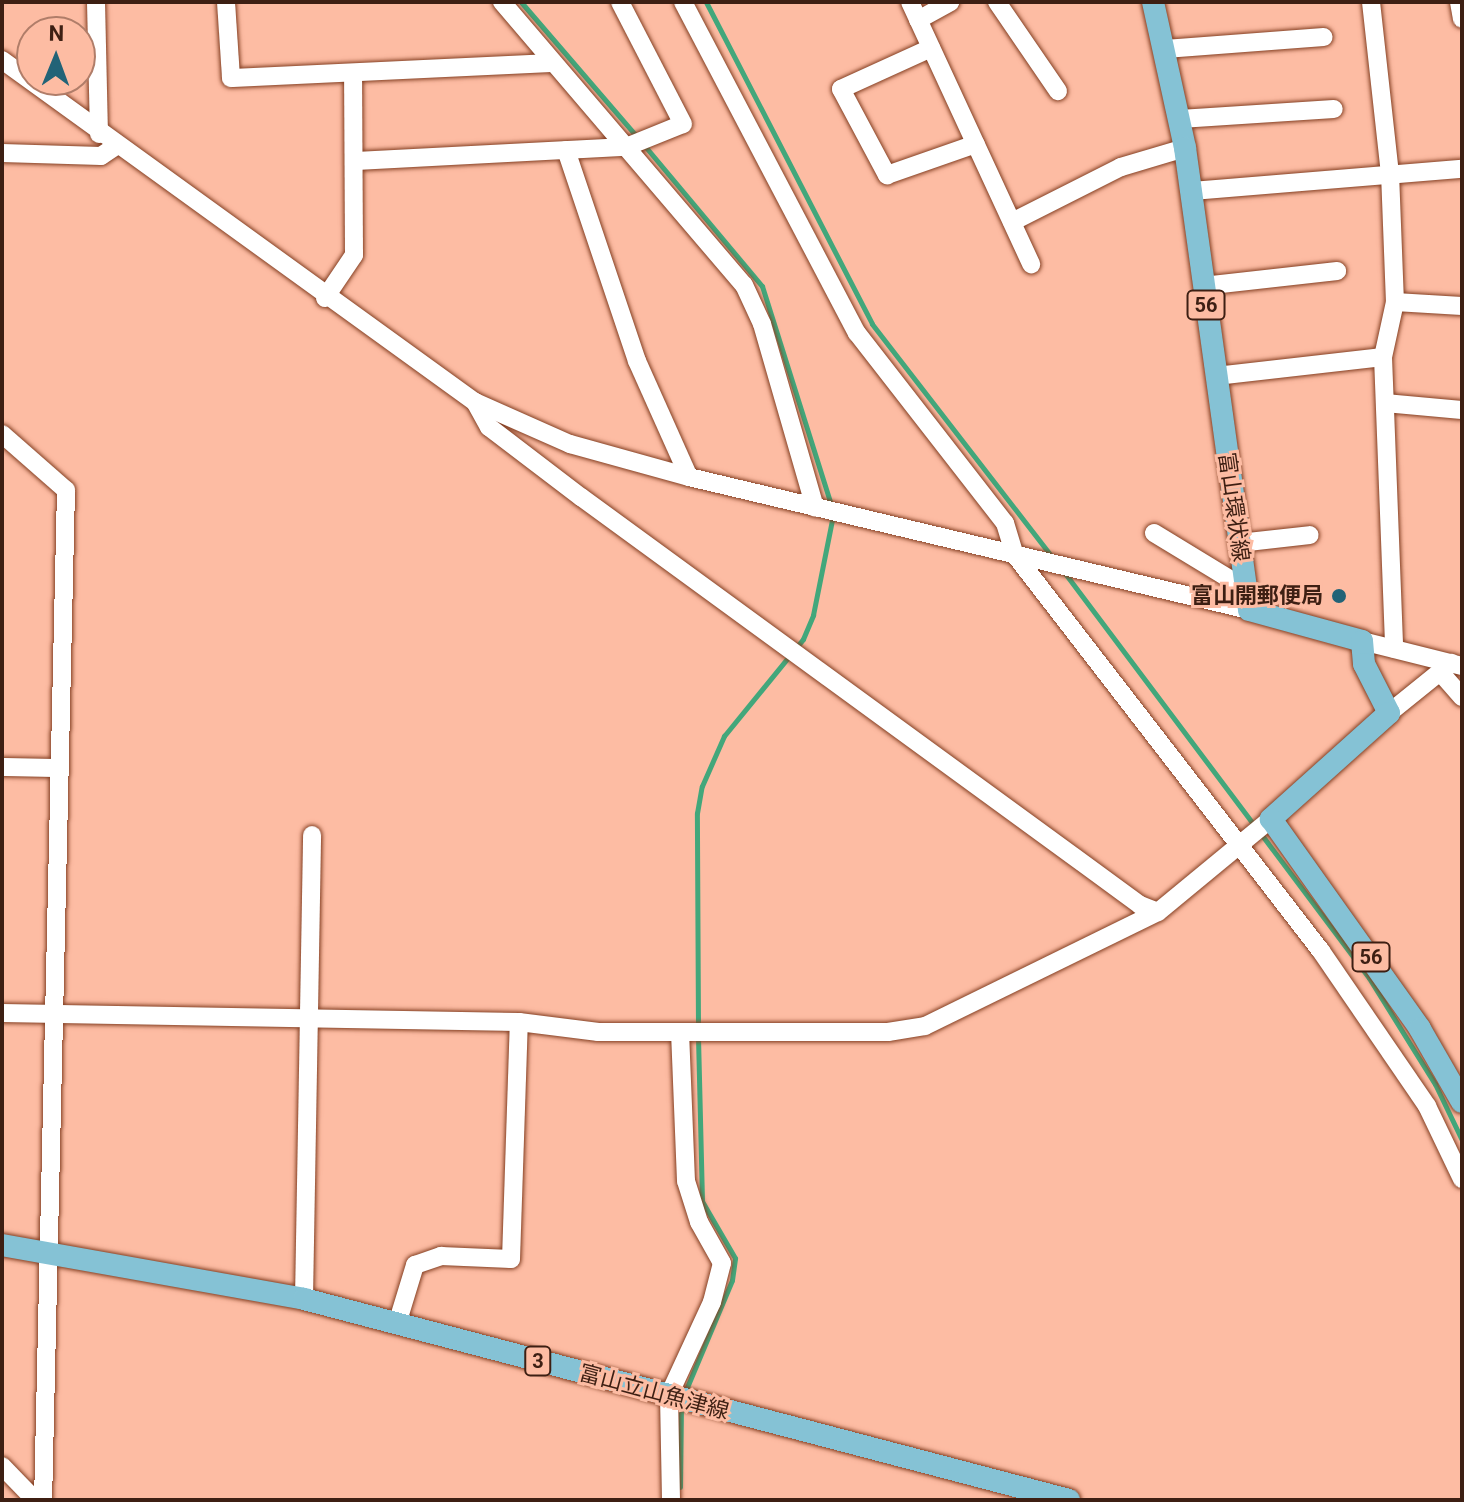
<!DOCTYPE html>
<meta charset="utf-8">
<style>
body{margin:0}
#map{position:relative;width:1464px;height:1502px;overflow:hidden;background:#fdbca3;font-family:Roboto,"Noto Sans JP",sans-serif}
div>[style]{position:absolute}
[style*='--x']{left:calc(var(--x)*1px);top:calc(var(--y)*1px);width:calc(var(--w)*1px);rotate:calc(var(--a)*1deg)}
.stream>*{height:5px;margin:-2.5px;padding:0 2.5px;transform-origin:2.5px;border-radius:2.5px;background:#42a77b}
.roads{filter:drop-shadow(0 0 2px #843f22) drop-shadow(0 0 2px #843f22)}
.minor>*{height:18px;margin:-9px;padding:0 9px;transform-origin:9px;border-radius:9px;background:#fff}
.major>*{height:22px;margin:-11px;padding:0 11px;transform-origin:11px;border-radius:11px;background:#85c2d5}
.dots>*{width:22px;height:22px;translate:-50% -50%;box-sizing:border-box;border:4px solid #fdbca3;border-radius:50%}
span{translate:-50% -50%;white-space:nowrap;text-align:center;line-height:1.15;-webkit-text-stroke:6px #fdbca3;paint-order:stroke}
.shield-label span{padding:2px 6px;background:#fdbca3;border:2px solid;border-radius:6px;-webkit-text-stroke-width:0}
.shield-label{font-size:20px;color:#3d1f13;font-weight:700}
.street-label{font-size:22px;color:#3d1f13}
.poi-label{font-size:22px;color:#3d1f13;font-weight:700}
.right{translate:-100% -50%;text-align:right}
.frame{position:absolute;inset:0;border:4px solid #3d1f13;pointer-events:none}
.north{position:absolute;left:16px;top:16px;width:80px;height:80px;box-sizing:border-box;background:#fdbca3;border:2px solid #b07d69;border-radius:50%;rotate:1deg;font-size:22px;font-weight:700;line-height:32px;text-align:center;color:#3d1f13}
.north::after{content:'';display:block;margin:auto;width:28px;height:36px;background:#226377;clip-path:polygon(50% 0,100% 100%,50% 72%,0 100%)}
</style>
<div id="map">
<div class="stream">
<i style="--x:521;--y:2;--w:178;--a:49.3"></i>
<i style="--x:706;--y:2;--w:362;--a:62.7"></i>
<i style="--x:872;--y:324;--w:296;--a:52.3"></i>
<i style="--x:644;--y:145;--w:184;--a:50.1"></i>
<i style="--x:762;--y:286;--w:230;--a:72.5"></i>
<i style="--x:1064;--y:572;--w:318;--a:53.1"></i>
<i style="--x:1261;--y:834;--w:180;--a:53.1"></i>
<i style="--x:1369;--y:978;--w:125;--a:58.1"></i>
<i style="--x:1435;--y:1084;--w:62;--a:64.3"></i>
<i style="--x:698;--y:1027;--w:214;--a:-90.3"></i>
<i style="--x:697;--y:813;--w:27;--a:-80"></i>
<i style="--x:702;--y:786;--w:55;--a:-66.3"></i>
<i style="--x:724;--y:736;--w:125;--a:-50.8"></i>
<i style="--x:803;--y:639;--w:26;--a:-67"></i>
<i style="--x:813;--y:615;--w:102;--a:-78.7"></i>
<i style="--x:685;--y:1392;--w:121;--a:-67.2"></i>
<i style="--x:732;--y:1280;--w:22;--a:-82"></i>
<i style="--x:735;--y:1258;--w:66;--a:-120.1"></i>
<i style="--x:702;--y:1201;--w:164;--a:-91.4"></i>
<i style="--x:680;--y:1487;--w:81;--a:-89.3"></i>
</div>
<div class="roads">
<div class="minor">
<i style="--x:96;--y:2;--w:132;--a:88.7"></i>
<i style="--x:226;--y:2;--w:76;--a:86.2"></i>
<i style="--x:231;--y:78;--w:322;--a:-2.7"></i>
<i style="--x:502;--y:2;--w:372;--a:49.5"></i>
<i style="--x:744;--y:285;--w:43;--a:65.2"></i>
<i style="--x:762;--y:324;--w:191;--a:73.9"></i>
<i style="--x:683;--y:2;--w:374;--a:62.3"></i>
<i style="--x:857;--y:333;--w:241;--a:52.1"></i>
<i style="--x:1005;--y:523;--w:34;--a:73"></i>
<i style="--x:1015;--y:555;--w:500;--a:52.31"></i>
<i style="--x:1321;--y:951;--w:188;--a:55.6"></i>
<i style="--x:1427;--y:1106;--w:81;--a:64.4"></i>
<i style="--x:910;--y:2;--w:289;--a:65.2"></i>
<i style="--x:997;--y:2;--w:108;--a:55.6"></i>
<i style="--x:1371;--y:2;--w:172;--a:83.7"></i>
<i style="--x:1390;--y:173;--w:129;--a:87.8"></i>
<i style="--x:1395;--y:302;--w:56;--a:102.3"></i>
<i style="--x:1383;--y:357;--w:292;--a:87.8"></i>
<i style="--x:1459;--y:2;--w:17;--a:80"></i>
<i style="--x:918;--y:20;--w:37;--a:-29"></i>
<i style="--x:931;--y:48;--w:99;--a:155.5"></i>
<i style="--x:841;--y:89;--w:98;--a:61.9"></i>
<i style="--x:887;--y:175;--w:94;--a:-19.2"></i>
<i style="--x:1165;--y:49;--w:159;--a:-4.3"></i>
<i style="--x:2;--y:60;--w:584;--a:35.87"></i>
<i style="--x:475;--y:402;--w:104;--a:23.9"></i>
<i style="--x:570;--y:444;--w:123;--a:15.5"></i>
<i style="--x:689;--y:477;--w:576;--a:13.36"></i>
<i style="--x:1180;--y:119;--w:154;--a:-3.7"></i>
<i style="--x:566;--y:150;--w:223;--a:71.4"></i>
<i style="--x:637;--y:361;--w:127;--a:65.9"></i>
<i style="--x:2;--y:153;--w:99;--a:1.7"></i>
<i style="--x:101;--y:156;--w:18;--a:-34"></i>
<i style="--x:356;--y:161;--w:270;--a:-3"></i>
<i style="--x:626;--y:147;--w:61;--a:-22"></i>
<i style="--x:683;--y:124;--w:137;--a:-117.3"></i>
<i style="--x:1192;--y:191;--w:271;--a:-4.7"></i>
<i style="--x:1012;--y:222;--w:122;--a:-26.8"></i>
<i style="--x:1121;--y:167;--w:67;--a:-16.5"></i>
<i style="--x:1203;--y:286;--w:135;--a:-6.4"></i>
<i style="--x:325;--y:298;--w:52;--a:-56"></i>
<i style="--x:354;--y:255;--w:182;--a:-90.3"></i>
<i style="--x:1395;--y:302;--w:67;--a:3.4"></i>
<i style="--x:1216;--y:376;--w:168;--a:-6.5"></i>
<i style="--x:475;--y:402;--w:29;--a:61"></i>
<i style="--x:489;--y:427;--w:116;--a:37.3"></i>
<i style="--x:581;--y:497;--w:692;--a:36.12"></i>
<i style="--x:1140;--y:905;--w:19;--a:21"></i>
<i style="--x:1385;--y:403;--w:77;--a:5.2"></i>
<i style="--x:2;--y:434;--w:85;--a:41.2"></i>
<i style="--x:66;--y:490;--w:1010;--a:91.3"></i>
<i style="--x:1154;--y:533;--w:108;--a:31.3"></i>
<i style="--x:1239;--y:543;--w:71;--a:-6.4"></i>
<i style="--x:1362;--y:641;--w:103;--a:14"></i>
<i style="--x:1441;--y:673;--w:32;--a:49"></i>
<i style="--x:1389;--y:713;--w:80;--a:-38.9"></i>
<i style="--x:2;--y:767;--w:56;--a:1"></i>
<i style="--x:2;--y:1013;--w:517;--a:1"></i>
<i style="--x:519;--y:1022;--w:80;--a:7.2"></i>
<i style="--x:598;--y:1032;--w:290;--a:0"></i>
<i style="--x:888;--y:1032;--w:37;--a:-9"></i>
<i style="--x:925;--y:1026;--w:259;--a:-26.1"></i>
<i style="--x:1158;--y:912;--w:146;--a:-39.5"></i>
<i style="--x:304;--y:1299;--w:464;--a:-89"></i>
<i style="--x:397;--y:1324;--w:62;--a:-73"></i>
<i style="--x:415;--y:1265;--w:28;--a:-19"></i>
<i style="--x:441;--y:1256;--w:70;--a:2.5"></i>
<i style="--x:511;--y:1259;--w:237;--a:-88.1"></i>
<i style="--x:2;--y:1466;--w:47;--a:45.9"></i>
<i style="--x:671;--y:1500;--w:105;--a:-91.1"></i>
<i style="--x:669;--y:1395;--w:102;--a:-65.2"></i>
<i style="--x:712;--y:1302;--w:40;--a:-75.6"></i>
<i style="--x:722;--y:1263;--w:47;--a:-119.3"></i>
<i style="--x:699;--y:1222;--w:43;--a:-107.6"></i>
<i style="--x:686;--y:1181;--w:147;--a:-92.3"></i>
</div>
<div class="major">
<i style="--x:1153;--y:2;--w:149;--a:77.6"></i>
<i style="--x:1185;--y:148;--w:466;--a:82.1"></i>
<i style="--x:1249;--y:610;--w:117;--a:15.3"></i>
<i style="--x:1362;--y:641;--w:23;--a:85"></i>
<i style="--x:1364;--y:664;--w:55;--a:63"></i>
<i style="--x:1389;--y:713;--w:159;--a:138.1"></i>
<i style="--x:1271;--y:819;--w:257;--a:54.6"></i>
<i style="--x:1420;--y:1029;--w:84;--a:60.1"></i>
<i style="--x:2;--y:1245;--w:307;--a:10.1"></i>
<i style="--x:304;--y:1299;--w:791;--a:14.72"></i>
</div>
</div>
<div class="dots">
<i style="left:1339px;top:596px;background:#226377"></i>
</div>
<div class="shield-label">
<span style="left:1206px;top:305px">56</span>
<span style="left:1371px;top:957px">56</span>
<span style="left:538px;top:1361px">3</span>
</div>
<div class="street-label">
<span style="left:1234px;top:507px;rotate:82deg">富山環状線</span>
<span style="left:654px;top:1392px;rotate:15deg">富山立山魚津線</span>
</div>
<div class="poi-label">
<span class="right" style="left:1323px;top:596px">富山開郵便局</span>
</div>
<div class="frame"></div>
<div class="north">N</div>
</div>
